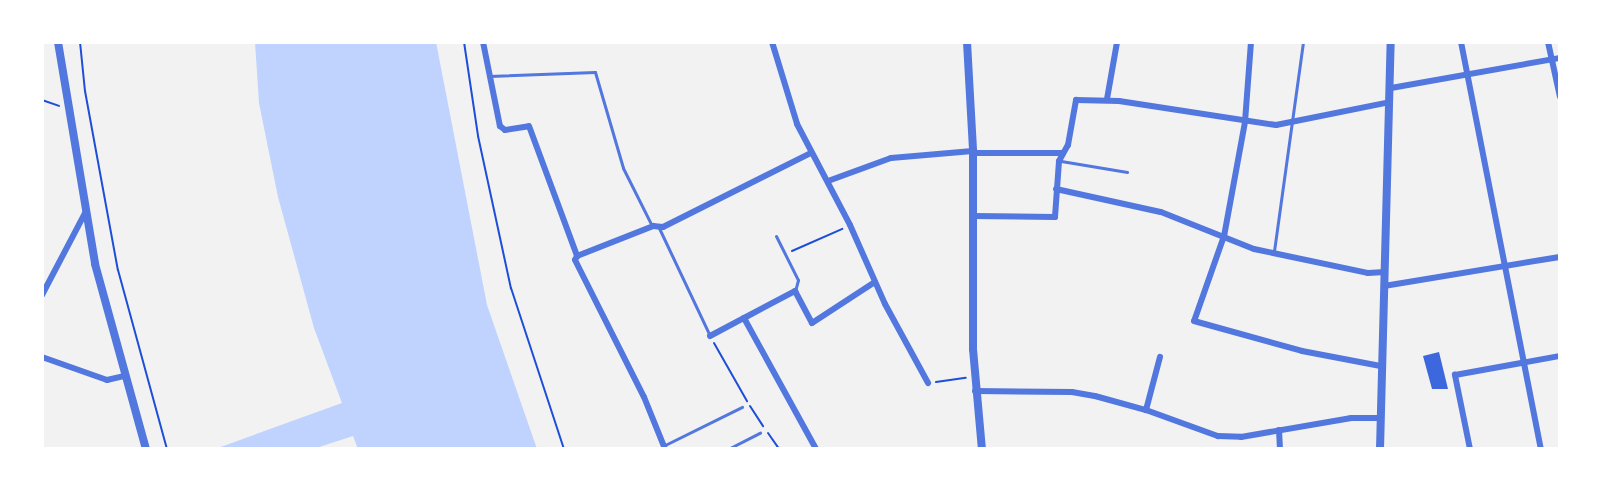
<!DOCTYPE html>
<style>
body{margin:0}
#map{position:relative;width:1602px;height:491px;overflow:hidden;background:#f2f2f2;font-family:Manrope,sans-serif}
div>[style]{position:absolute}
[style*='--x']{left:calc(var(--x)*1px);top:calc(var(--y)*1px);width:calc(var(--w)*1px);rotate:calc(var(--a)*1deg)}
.water>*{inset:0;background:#bfd3fe}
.building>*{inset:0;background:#3d67dc}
.path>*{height:2px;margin:-1px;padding:0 1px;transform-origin:1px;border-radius:1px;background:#1d4ed8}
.service>*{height:3px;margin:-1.5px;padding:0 1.5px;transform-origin:1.5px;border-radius:1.5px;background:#5277de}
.minor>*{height:6px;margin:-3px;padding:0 3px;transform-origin:3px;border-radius:3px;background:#5277de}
.tertiary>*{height:8px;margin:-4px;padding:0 4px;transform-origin:4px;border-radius:4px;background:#5277de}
span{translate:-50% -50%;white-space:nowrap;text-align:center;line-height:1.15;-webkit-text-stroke:4.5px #fff;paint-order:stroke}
.frame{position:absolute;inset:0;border:44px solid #fff;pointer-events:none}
</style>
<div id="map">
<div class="water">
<i style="clip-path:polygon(255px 42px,436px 42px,487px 305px,537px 449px,358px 449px,353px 436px,313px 449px,215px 449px,342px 403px,314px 328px,278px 197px,259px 103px)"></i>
</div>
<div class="building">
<i style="clip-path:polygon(1439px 352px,1448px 389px,1432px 389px,1423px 356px)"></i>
</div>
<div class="path">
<i style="--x:80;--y:42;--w:49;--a:84.2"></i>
<i style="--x:85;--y:91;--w:182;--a:79.6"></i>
<i style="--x:118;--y:270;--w:186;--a:74.7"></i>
<i style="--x:464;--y:42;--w:95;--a:81.5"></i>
<i style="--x:478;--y:136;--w:156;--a:77.8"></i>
<i style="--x:511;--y:288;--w:169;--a:71.8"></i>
<i style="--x:42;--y:100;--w:18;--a:19"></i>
<i style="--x:792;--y:251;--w:55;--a:-23.7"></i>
<i style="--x:714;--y:343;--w:67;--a:60.4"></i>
<i style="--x:936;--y:382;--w:30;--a:-8"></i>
<i style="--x:750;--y:406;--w:24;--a:57"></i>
<i style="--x:768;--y:433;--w:19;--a:55"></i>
</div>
<div class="service">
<i style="--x:489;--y:76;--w:106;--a:-2.2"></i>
<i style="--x:595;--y:72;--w:100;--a:73.7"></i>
<i style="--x:623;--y:168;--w:65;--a:63.4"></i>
<i style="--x:1061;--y:161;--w:67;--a:9.5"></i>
<i style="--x:659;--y:228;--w:119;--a:64.7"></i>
<i style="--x:776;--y:236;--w:49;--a:63.4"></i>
<i style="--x:798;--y:280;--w:11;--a:105"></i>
<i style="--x:1274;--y:251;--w:211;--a:-82.1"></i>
<i style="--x:665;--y:445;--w:86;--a:-26.3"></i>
<i style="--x:728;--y:449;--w:36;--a:-27"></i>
</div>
<div class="minor">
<i style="--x:483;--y:42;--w:86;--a:78.6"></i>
<i style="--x:500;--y:126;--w:6;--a:39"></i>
<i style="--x:505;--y:130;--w:24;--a:-9"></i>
<i style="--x:529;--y:126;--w:139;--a:69.7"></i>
<i style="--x:577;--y:256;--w:4;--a:117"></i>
<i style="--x:575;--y:260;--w:153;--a:63.3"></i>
<i style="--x:644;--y:397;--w:56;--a:68"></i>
<i style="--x:772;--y:42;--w:86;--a:73"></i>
<i style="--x:797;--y:124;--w:114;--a:62.3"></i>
<i style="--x:850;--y:225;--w:86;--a:66.1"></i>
<i style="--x:885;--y:304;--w:90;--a:61.4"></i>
<i style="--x:1251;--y:42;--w:80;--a:94.3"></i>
<i style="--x:1245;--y:122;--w:116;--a:100.4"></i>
<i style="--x:1224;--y:236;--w:90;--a:109.4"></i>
<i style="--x:1194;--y:321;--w:112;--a:15.5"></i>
<i style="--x:1302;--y:351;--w:80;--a:10.8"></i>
<i style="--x:1461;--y:42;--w:415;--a:78.9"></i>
<i style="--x:1548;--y:42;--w:56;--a:77.7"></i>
<i style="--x:1391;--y:88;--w:172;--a:-10.1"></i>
<i style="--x:1107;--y:99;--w:58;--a:-80"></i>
<i style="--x:973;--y:153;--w:90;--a:0"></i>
<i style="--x:828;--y:181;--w:67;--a:-20.1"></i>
<i style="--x:891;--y:158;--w:82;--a:-4.9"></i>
<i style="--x:1056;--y:189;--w:107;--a:12.4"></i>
<i style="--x:1161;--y:212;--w:100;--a:21.7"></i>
<i style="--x:1254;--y:249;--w:116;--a:11.9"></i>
<i style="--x:1368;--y:273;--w:17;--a:-3"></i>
<i style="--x:973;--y:216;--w:82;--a:0.7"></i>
<i style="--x:1055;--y:217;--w:56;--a:-85.9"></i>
<i style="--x:1059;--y:161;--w:18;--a:-61"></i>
<i style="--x:1068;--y:145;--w:46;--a:-79.9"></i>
<i style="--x:1076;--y:100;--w:43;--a:1.3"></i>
<i style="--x:1119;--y:101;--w:159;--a:8.7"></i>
<i style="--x:1276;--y:125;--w:116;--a:-11.4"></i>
<i style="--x:577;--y:256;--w:82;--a:-21.5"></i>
<i style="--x:653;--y:226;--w:10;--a:6"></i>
<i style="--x:663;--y:227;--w:165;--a:-26.6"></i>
<i style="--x:1384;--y:286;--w:178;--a:-9.4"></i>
<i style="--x:42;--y:295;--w:93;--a:-62.3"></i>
<i style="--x:744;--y:318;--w:58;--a:-27.9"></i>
<i style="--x:795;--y:291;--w:36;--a:62"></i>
<i style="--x:812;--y:323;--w:75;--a:-33.1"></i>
<i style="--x:710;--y:336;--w:38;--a:-28"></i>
<i style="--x:744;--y:318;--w:149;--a:61.2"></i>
<i style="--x:42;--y:357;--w:69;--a:19.5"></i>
<i style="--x:107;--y:380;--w:17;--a:-13"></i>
<i style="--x:975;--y:391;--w:97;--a:0.6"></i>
<i style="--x:1072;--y:392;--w:23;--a:10"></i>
<i style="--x:1095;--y:396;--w:53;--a:15.4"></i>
<i style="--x:1146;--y:410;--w:77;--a:19.9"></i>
<i style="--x:1218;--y:436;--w:23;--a:2"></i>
<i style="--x:1241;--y:437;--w:112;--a:-9.8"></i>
<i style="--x:1351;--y:418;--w:30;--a:0"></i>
<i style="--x:1146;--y:410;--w:55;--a:-75.2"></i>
<i style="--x:1279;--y:430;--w:19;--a:87"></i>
<i style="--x:1470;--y:449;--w:76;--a:-101.5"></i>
<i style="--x:1455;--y:375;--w:107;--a:-10.3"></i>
</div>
<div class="tertiary">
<i style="--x:58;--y:42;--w:225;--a:80.5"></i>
<i style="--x:95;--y:264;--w:192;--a:74.6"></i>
<i style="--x:967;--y:42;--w:109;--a:86.8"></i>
<i style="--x:973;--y:151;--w:198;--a:90"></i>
<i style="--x:973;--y:349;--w:100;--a:84.9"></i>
<i style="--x:1380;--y:449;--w:407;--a:-88.5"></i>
</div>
<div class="frame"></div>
</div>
